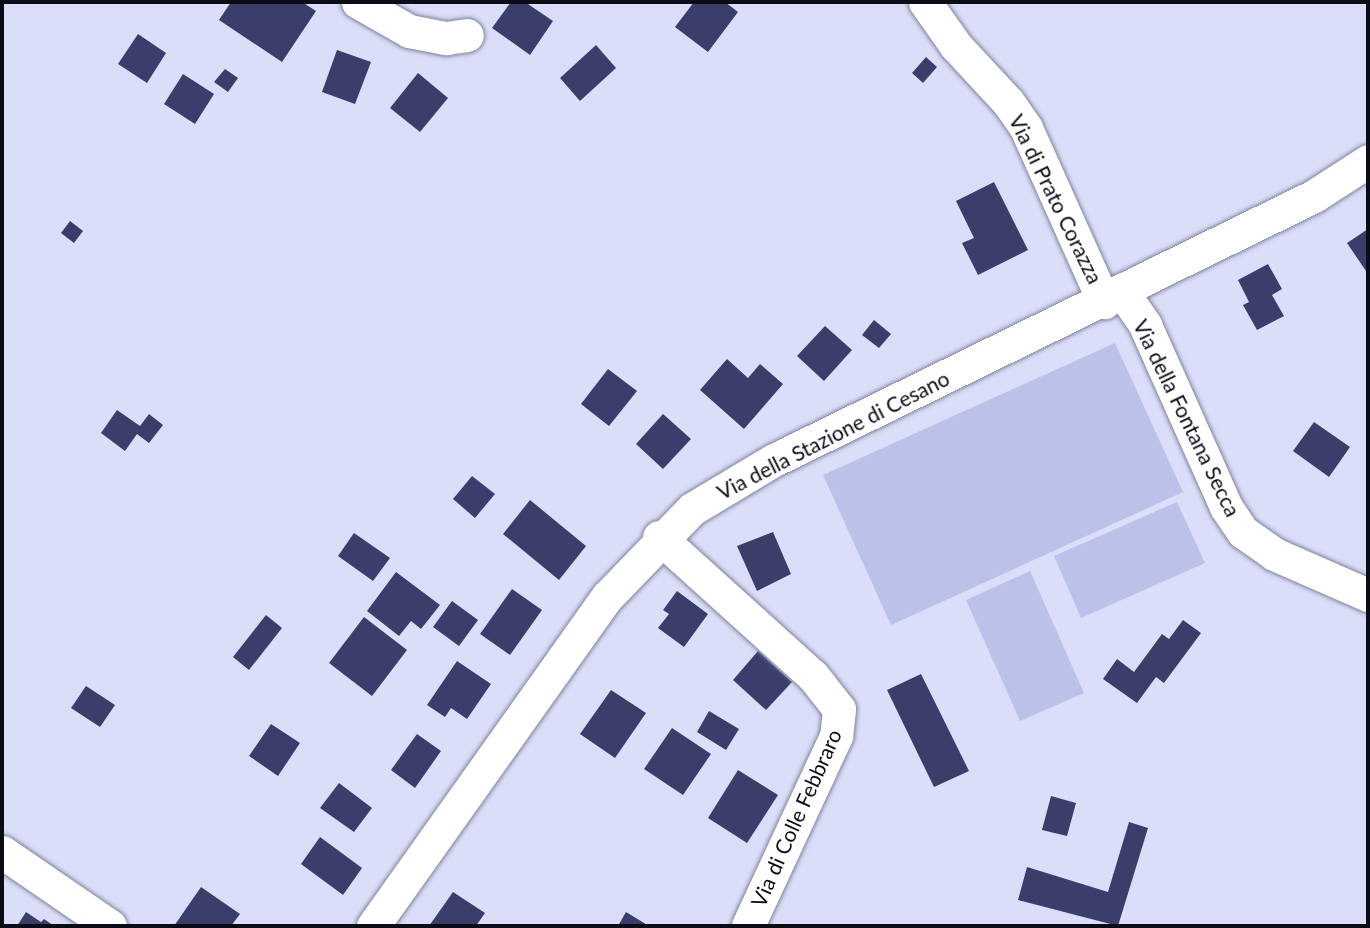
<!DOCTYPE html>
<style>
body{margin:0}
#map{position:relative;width:1370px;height:928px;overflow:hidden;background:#dadef9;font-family:Lato,sans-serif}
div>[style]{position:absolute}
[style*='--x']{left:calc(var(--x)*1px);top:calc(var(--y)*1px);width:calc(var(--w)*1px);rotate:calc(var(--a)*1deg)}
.green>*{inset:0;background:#bcc1e9}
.building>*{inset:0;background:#3b3d6b}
.roads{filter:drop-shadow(0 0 2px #80839c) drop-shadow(0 0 2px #80839c)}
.minor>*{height:33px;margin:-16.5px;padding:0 16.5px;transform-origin:16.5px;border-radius:16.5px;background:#fff}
span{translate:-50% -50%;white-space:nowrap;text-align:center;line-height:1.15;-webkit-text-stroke:7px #fff;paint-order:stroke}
.street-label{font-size:21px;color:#0b0c15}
.frame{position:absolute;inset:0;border:4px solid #0b0c15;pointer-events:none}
</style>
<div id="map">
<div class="green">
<i style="clip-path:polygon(1115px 343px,1183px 492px,891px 625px,823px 475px)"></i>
<i style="clip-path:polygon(1177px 502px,1205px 563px,1081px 618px,1054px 556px)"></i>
<i style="clip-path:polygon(1030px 571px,1084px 693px,1020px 721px,966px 600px)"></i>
</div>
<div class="building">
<i style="clip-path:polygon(231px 2px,302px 2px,316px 11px,282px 62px,219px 20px)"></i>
<i style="clip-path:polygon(511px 2px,525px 2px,553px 21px,530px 55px,492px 28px)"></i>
<i style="clip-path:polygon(694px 2px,725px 2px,738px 12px,708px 52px,675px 27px)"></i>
<i style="clip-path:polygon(138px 34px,166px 53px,147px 83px,118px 64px)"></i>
<i style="clip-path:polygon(596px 45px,616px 68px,580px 101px,560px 78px)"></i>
<i style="clip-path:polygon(337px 50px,371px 62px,355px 104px,322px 92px)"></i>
<i style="clip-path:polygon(926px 57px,937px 67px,923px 83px,912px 73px)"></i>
<i style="clip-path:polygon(225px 69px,238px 78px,228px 92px,214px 82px)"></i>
<i style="clip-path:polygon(418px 73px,448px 98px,420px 132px,390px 108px)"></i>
<i style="clip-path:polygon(183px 74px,214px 94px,195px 124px,164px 104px)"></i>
<i style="clip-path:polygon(994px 182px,1028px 250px,978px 275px,962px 243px,974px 238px,956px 201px)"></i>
<i style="clip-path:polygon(70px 221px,83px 231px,74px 243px,61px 233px)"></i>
<i style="clip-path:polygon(1368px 229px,1368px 274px,1347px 243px)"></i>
<i style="clip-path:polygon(1268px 264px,1282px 289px,1272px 295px,1284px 316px,1257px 330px,1243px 305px,1249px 302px,1238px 280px)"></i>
<i style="clip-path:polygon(874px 320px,891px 334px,879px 348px,862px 335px)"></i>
<i style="clip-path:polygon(825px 326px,852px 350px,824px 381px,797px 356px)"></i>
<i style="clip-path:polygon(727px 359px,748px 378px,760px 364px,783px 384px,744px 429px,700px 390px)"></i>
<i style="clip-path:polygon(608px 369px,637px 391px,609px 426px,581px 404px)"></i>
<i style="clip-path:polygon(117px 410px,140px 426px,149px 414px,163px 425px,149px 443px,137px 434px,125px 451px,101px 433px)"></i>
<i style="clip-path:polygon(663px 414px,691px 439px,663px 469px,636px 444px)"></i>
<i style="clip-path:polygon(1314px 422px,1350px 447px,1329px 477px,1293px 451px)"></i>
<i style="clip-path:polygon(472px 476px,495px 494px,475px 518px,453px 499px)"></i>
<i style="clip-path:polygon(530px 500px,586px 546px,559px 580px,503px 534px)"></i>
<i style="clip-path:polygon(773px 532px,791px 574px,757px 591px,737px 546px)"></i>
<i style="clip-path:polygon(354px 533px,390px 558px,373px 581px,338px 556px)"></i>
<i style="clip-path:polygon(396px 572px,440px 605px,421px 629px,411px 621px,399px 636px,367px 611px)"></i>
<i style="clip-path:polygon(512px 589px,542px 610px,510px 655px,480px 634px)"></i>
<i style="clip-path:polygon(677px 591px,708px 614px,684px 647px,658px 628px,669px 614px,663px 610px)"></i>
<i style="clip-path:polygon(452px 601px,478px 620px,459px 646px,433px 627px)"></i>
<i style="clip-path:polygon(266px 615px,282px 628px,249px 670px,233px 657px)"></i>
<i style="clip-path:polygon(364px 617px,407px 650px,372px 696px,329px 663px)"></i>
<i style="clip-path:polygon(1183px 620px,1201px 633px,1164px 683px,1156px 677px,1137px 703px,1103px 679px,1117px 659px,1134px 672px,1162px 634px,1169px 639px)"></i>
<i style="clip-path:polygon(758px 651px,792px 682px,766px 710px,733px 680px)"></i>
<i style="clip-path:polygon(457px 661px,491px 684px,467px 719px,451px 708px,445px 717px,427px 705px)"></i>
<i style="clip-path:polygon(921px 674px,969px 771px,934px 787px,887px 690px)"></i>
<i style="clip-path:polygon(86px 686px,115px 705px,100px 727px,71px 708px)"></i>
<i style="clip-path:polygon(611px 690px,646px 713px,615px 758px,580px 734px)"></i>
<i style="clip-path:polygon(709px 711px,739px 729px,726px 750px,697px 732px)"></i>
<i style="clip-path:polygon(271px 724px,300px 743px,278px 776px,249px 756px)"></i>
<i style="clip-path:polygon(672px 728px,711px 754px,683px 795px,644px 769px)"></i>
<i style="clip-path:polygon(417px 734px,441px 751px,415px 788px,391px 770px)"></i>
<i style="clip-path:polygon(738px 770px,778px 795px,747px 843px,708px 818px)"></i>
<i style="clip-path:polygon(339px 783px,372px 808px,354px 832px,320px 808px)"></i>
<i style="clip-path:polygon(1051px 796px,1076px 803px,1067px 836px,1042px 830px)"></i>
<i style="clip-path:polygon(1129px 822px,1148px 828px,1118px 926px,1018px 900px,1027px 867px,1108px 892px)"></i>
<i style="clip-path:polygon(320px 837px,362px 868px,343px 895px,301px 864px)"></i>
<i style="clip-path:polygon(201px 887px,240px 914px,231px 926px,174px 926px)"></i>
<i style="clip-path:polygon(453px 892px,485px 913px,476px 926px,429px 926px)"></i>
<i style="clip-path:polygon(26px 912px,41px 922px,44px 919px,54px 926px,17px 926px)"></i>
<i style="clip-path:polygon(626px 912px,649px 926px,618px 926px)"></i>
</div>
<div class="roads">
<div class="minor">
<i style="--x:358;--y:2;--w:59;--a:29.6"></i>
<i style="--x:409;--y:31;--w:38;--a:11"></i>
<i style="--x:446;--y:38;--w:21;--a:-8"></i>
<i style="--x:925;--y:2;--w:54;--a:54.8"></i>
<i style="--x:956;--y:46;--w:76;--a:47.1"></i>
<i style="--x:1008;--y:102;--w:32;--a:55"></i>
<i style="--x:1026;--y:128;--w:191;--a:65.9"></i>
<i style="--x:1123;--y:293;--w:39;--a:55"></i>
<i style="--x:1145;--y:325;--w:199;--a:66"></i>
<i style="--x:1226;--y:507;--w:30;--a:56"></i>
<i style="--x:1243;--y:532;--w:38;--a:35"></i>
<i style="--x:1274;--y:554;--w:103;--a:23.6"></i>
<i style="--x:659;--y:537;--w:207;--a:42.1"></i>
<i style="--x:813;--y:676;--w:42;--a:51.8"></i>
<i style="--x:839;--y:709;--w:27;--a:96"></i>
<i style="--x:836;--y:736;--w:209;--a:114.9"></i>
<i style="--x:2;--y:852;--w:131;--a:34.4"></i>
<i style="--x:373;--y:926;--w:404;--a:-54.6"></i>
<i style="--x:607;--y:597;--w:122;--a:-46"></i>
<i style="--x:692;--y:509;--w:96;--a:-30.9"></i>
<i style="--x:774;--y:460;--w:601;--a:-26.05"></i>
<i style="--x:1314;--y:196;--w:64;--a:-32.9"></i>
</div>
</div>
<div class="street-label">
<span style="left:1056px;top:199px;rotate:64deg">Via di Prato Corazza</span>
<span style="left:1187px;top:418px;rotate:64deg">Via della Fontana Secca</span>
<span style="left:833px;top:435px;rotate:-27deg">Via della Stazione di Cesano</span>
<span style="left:796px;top:818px;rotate:-66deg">Via di Colle Febbraro</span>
</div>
<div class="frame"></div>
</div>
